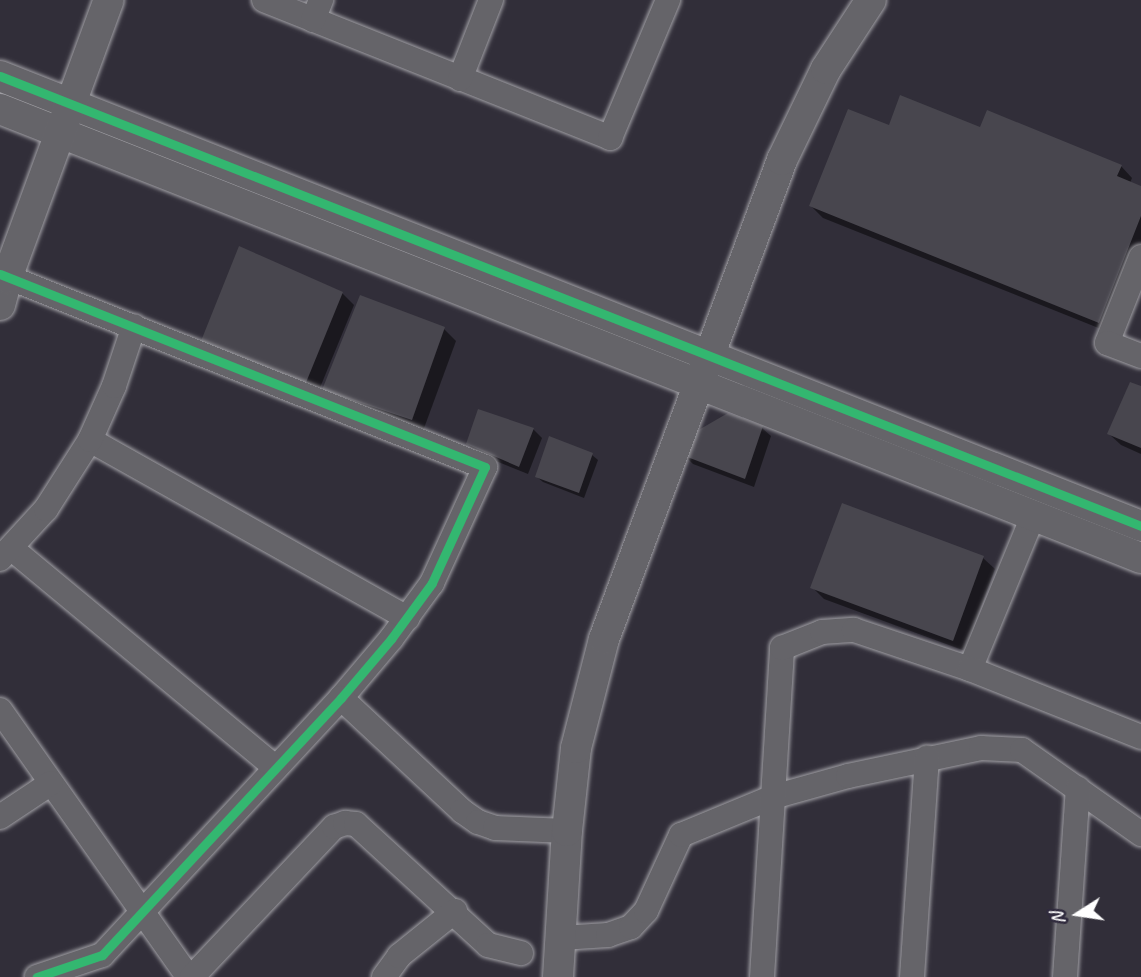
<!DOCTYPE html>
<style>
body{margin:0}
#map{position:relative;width:1141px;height:977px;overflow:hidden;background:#312e39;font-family:Caveat,sans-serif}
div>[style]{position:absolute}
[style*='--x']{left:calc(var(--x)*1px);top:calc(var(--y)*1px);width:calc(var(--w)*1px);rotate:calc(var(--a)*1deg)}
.shadow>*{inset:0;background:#0007}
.building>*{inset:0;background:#48464e}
.roads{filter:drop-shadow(0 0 2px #a2a1a6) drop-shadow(0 0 2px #a2a1a6)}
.minor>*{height:24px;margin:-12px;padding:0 12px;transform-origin:12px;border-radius:12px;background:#656469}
.tertiary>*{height:30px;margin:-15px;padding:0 15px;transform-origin:15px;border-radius:15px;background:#656469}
.cycleway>*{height:9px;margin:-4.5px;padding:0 4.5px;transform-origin:4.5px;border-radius:4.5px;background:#33b770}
span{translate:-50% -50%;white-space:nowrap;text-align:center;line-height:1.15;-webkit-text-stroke:5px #2f2a3d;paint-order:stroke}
.north{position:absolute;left:1043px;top:879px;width:70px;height:70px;-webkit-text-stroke:5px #2f2a3d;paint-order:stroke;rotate:258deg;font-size:19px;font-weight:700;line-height:28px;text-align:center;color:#fff}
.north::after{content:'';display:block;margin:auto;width:24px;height:32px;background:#fff;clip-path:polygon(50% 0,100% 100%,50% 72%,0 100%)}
</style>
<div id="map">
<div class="shadow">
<i style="clip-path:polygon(890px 127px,981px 129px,1121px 166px,1132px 178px,1130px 183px,1141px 188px,1141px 256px,1111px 333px,823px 218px,811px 206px)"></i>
<i style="clip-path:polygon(342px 293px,354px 305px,317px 395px,213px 357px)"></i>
<i style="clip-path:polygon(444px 329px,456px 341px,423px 431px,324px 390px)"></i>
<i style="clip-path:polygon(1141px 388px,1141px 454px,1121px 445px,1109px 434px)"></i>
<i style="clip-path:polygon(762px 428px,771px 436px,754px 487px,693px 464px,684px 455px)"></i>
<i style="clip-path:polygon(533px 429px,542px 438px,528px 474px,476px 453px,468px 444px)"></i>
<i style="clip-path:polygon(592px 455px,598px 460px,584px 498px,543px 482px,537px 477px)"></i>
<i style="clip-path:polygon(983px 558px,995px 569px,965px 651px,824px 599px,812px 587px)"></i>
</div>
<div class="building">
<i style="clip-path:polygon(900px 95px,980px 127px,987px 110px,1122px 165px,1117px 176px,1141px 186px,1141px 216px,1099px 323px,809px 206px,848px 109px,889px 125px)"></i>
<i style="clip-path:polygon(239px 246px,343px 292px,305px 385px,199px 346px)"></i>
<i style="clip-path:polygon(360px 295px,445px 327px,412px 420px,322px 390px)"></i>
<i style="clip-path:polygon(1130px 382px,1141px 386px,1141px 448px,1107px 434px)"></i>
<i style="clip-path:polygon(478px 409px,534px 428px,519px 467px,466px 444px)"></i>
<i style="clip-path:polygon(728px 413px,763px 426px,745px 479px,682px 455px,690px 435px)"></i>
<i style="clip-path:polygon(549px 436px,593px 453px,579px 493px,535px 477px)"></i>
<i style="clip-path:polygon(842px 503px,984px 556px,953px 641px,810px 588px)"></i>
</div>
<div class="roads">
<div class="minor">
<i style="--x:264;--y:0;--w:373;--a:21.7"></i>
<i style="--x:610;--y:138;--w:150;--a:-67.2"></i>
<i style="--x:313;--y:20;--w:22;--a:-68"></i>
<i style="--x:460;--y:79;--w:85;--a:-68.6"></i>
<i style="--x:1141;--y:257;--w:92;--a:111.6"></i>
<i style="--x:1107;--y:343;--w:36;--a:21"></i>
<i style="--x:0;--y:274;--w:522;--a:21.7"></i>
<i style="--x:485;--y:467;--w:128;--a:114.6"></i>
<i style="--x:432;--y:583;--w:69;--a:126.2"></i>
<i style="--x:391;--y:639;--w:77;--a:130.3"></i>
<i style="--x:341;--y:698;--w:351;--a:132.9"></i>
<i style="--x:102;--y:955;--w:69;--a:161.3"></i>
<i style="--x:90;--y:440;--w:364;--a:29.3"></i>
<i style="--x:11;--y:548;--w:344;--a:39.7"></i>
<i style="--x:0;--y:559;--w:68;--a:-47.4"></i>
<i style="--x:46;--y:509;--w:82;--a:-57.5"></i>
<i style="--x:90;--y:440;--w:59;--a:-66"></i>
<i style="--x:114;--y:386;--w:63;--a:-71.6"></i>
<i style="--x:970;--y:669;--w:165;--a:-67.6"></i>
<i style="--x:341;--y:698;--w:166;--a:43"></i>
<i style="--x:462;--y:811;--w:19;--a:35"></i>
<i style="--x:478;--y:822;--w:18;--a:19"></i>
<i style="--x:495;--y:828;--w:72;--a:2.4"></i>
<i style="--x:0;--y:710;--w:327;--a:54.8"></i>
<i style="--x:0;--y:817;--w:61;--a:-33.7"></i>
<i style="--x:561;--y:938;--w:47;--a:-3.7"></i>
<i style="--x:608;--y:935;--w:24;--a:-19"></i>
<i style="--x:631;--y:927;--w:22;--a:-47"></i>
<i style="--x:646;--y:911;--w:84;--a:-65.3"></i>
<i style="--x:681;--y:835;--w:100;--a:-22.4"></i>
<i style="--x:773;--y:797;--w:78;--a:-15.6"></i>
<i style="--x:848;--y:776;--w:136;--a:-11.9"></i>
<i style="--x:981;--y:748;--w:41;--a:2.8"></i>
<i style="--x:1022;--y:750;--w:146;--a:35.2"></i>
<i style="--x:192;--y:977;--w:207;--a:-46.6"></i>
<i style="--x:334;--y:827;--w:12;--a:-20"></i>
<i style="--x:345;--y:823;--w:11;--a:5"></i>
<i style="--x:356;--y:824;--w:179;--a:42.5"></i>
<i style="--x:488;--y:945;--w:34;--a:14"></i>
<i style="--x:384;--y:977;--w:26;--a:-54"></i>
<i style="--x:399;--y:956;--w:72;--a:-38.8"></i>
<i style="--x:762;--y:977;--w:330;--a:-86.5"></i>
<i style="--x:782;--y:648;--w:43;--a:-21.8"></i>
<i style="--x:822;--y:632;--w:32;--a:-4"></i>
<i style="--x:854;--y:630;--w:122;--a:18.6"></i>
<i style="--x:970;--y:669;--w:184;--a:21.7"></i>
<i style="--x:912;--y:977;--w:220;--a:-86.1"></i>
<i style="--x:1065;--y:977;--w:189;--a:-86.1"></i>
</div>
<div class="tertiary">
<i style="--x:0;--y:76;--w:1227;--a:21.52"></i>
<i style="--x:0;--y:109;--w:1226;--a:21.48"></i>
<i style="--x:0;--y:305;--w:28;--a:-75"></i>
<i style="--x:7;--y:278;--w:296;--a:-69.9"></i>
<i style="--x:558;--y:977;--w:146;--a:-86.5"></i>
<i style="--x:567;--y:831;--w:83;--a:-83.8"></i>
<i style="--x:576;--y:748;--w:113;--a:-75.6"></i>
<i style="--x:604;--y:639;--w:511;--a:-69.61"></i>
<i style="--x:782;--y:160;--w:101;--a:-64.2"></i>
<i style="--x:826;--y:69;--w:82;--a:-56.9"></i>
</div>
</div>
<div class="cycleway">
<i style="--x:0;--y:76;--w:1227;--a:21.52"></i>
<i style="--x:0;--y:274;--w:522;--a:21.7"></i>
<i style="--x:485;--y:467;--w:128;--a:114.6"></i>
<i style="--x:432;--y:583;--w:69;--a:126.2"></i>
<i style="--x:391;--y:639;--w:77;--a:130.3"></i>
<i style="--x:341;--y:698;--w:351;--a:132.9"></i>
<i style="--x:102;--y:955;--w:69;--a:161.3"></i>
</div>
<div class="north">N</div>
</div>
